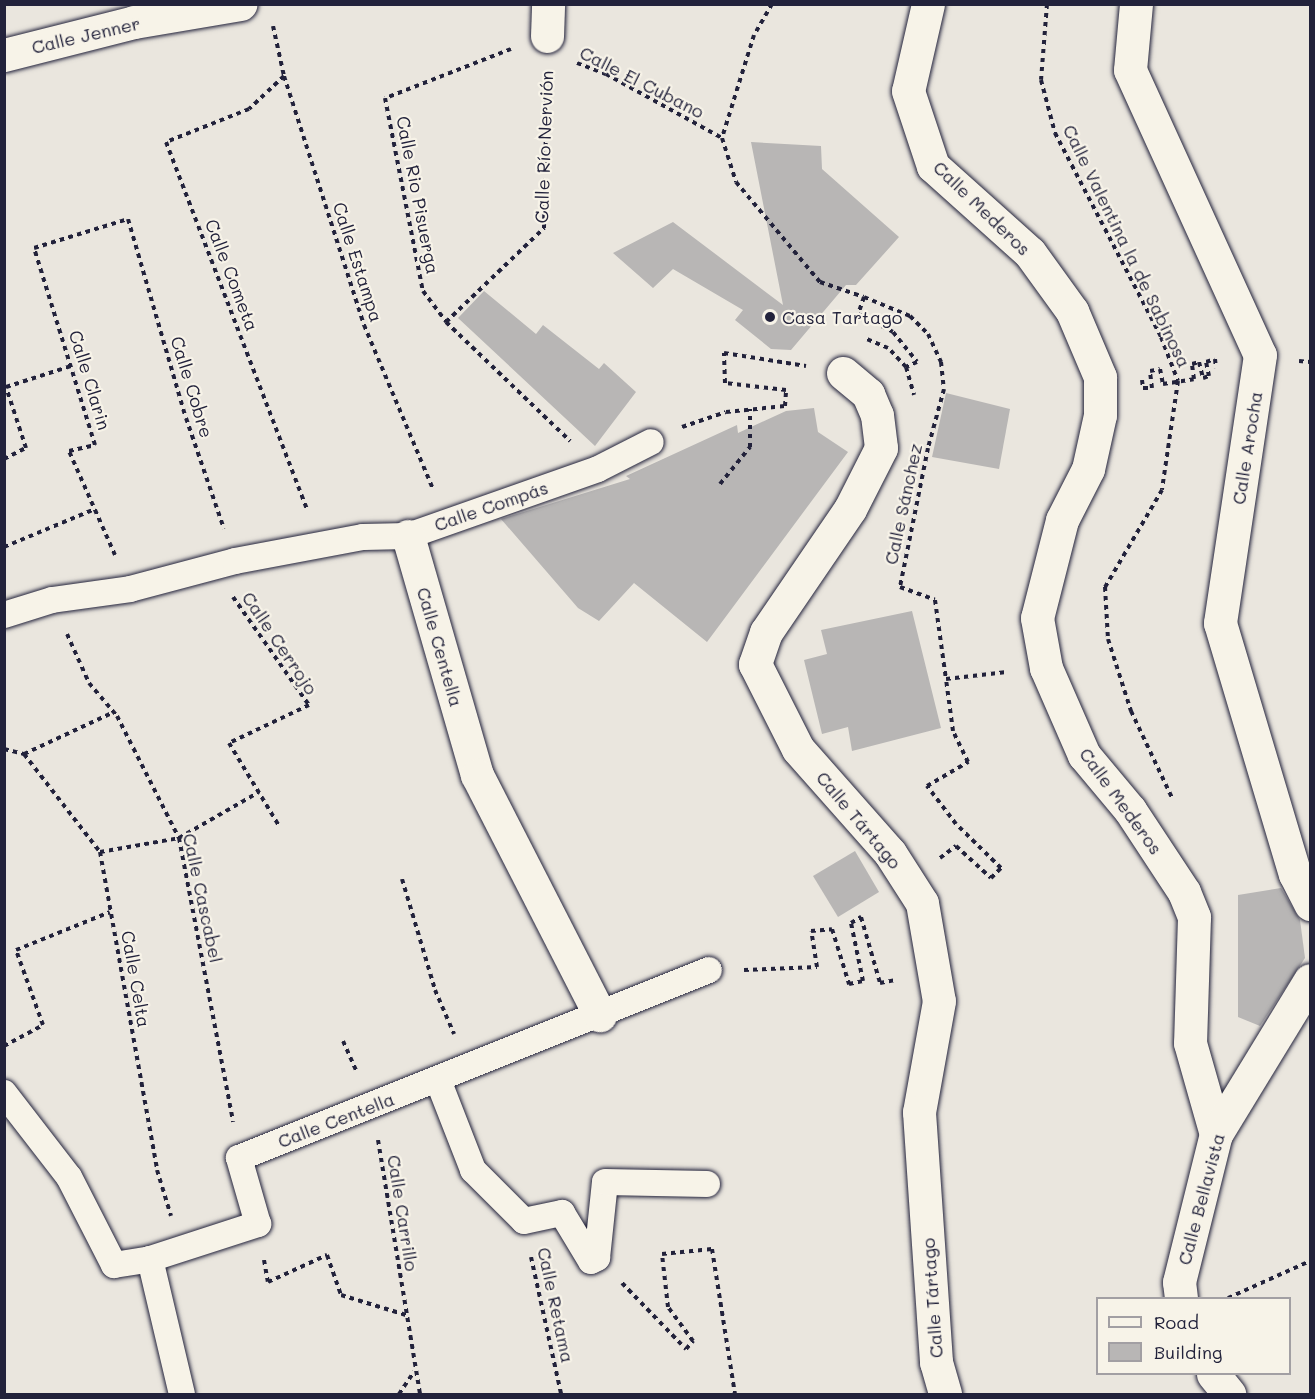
<!DOCTYPE html>
<meta charset="utf-8">
<style>
body{margin:0}
#map{position:relative;width:1315px;height:1399px;overflow:hidden;background:#eae6de;font-family:Mali,sans-serif}
div>[style]{position:absolute}
[style*='--x']{left:calc(var(--x)*1px);top:calc(var(--y)*1px);width:calc(var(--w)*1px);rotate:calc(var(--a)*1deg)}
.building>*{inset:0;background:#b8b6b5}
.path>*{height:4px;margin-top:-2px;transform-origin:0;background:repeating-linear-gradient(90deg,#22223b 0 4.5px,transparent 0 9px)}
.roads{filter:drop-shadow(0 0 2px #22223b) drop-shadow(0 0 2px #22223b)}
.service>*{height:26px;margin:-13px;padding:0 13px;transform-origin:13px;border-radius:13px;background:#f7f3e8}
.minor>*{height:33px;margin:-16.5px;padding:0 16.5px;transform-origin:16.5px;border-radius:16.5px;background:#f7f3e8}
.dots>*{width:16px;height:16px;translate:-50% -50%;box-sizing:border-box;border:3px solid #f7f3e8;border-radius:50%}
span{translate:-50% -50%;white-space:nowrap;text-align:center;line-height:1.15;-webkit-text-stroke:4.5px #f7f3e8;paint-order:stroke}
.street-label{font-size:18px;color:#22223b}
.poi-label{font-size:18px;color:#22223b}
.left{translate:0 -50%;text-align:left}
.frame{position:absolute;inset:0;border:6px solid #22223b;pointer-events:none}
.legend{position:absolute;left:1096px;top:1297px;width:195px;height:78px;box-sizing:border-box;background:#f7f3e8;border:2px solid #a29fa3;margin:0;padding:8px 10px;list-style:none;font-size:18px;color:#22223b}
.legend li{display:flex;align-items:center;gap:12px;height:30px}
.legend b{width:30px;border:2px solid #a29fa3}
</style>
<div id="map">
<div class="building">
<i style="clip-path:polygon(751px 142px,821px 146px,822px 169px,899px 237px,856px 285px,846px 285px,791px 350px,771px 349px,735px 320px,743px 310px,673px 269px,653px 288px,613px 253px,673px 222px,783px 305px)"></i>
<i style="clip-path:polygon(484px 291px,536px 334px,543px 325px,599px 369px,604px 363px,636px 392px,595px 446px,458px 318px)"></i>
<i style="clip-path:polygon(946px 393px,1010px 409px,999px 469px,932px 457px)"></i>
<i style="clip-path:polygon(814px 408px,818px 432px,848px 452px,707px 642px,634px 583px,599px 621px,578px 608px,501px 519px,630px 479px,626px 476px,737px 425px,738px 433px,786px 411px)"></i>
<i style="clip-path:polygon(912px 611px,941px 728px,852px 751px,848px 727px,822px 734px,804px 660px,827px 654px,821px 630px)"></i>
<i style="clip-path:polygon(855px 851px,879px 892px,838px 917px,813px 876px)"></i>
<i style="clip-path:polygon(1281px 888px,1300px 920px,1305px 958px,1260px 1026px,1238px 1017px,1238px 895px)"></i>
</div>
<div class="path">
<i style="--x:772;--y:4;--w:36;--a:120"></i>
<i style="--x:754;--y:35;--w:108;--a:107.3"></i>
<i style="--x:722;--y:138;--w:46;--a:72.3"></i>
<i style="--x:736;--y:182;--w:131;--a:50"></i>
<i style="--x:820;--y:282;--w:46;--a:18.8"></i>
<i style="--x:864;--y:297;--w:18;--a:109"></i>
<i style="--x:858;--y:314;--w:39;--a:27"></i>
<i style="--x:893;--y:332;--w:38;--a:51"></i>
<i style="--x:917;--y:362;--w:12;--a:156"></i>
<i style="--x:906;--y:367;--w:26;--a:-133"></i>
<i style="--x:888;--y:348;--w:26;--a:-157"></i>
<i style="--x:1047;--y:4;--w:76;--a:94.5"></i>
<i style="--x:1041;--y:80;--w:55;--a:75.2"></i>
<i style="--x:1055;--y:133;--w:230;--a:62.5"></i>
<i style="--x:1161;--y:337;--w:47;--a:68.9"></i>
<i style="--x:1178;--y:381;--w:110;--a:98.4"></i>
<i style="--x:1162;--y:490;--w:113;--a:120.4"></i>
<i style="--x:1105;--y:587;--w:52;--a:86.7"></i>
<i style="--x:1108;--y:639;--w:76;--a:72.3"></i>
<i style="--x:1131;--y:711;--w:98;--a:64.7"></i>
<i style="--x:273;--y:26;--w:51;--a:77.6"></i>
<i style="--x:284;--y:76;--w:262;--a:72.2"></i>
<i style="--x:364;--y:325;--w:178;--a:67.2"></i>
<i style="--x:511;--y:49;--w:135;--a:158.7"></i>
<i style="--x:385;--y:98;--w:197;--a:78.9"></i>
<i style="--x:423;--y:291;--w:39;--a:53"></i>
<i style="--x:446;--y:322;--w:172;--a:43.8"></i>
<i style="--x:577;--y:63;--w:31;--a:21"></i>
<i style="--x:606;--y:74;--w:132;--a:28.9"></i>
<i style="--x:284;--y:76;--w:48;--a:136.7"></i>
<i style="--x:249;--y:109;--w:89;--a:158.3"></i>
<i style="--x:166;--y:142;--w:395;--a:69"></i>
<i style="--x:864;--y:297;--w:50;--a:22.4"></i>
<i style="--x:910;--y:316;--w:25;--a:45"></i>
<i style="--x:928;--y:334;--w:31;--a:65"></i>
<i style="--x:941;--y:362;--w:27;--a:84"></i>
<i style="--x:944;--y:389;--w:61;--a:105.2"></i>
<i style="--x:928;--y:448;--w:142;--a:101.4"></i>
<i style="--x:900;--y:587;--w:37;--a:20"></i>
<i style="--x:935;--y:600;--w:80;--a:82.1"></i>
<i style="--x:946;--y:679;--w:61;--a:-6.5"></i>
<i style="--x:446;--y:322;--w:136;--a:-43.8"></i>
<i style="--x:544;--y:228;--w:155;--a:-88.9"></i>
<i style="--x:1299;--y:361;--w:11;--a:5"></i>
<i style="--x:906;--y:367;--w:29;--a:74"></i>
<i style="--x:1142;--y:380;--w:8;--a:83"></i>
<i style="--x:1143;--y:388;--w:9;--a:0"></i>
<i style="--x:1152;--y:388;--w:17;--a:-97"></i>
<i style="--x:1150;--y:371;--w:10;--a:-11"></i>
<i style="--x:1160;--y:369;--w:15;--a:79"></i>
<i style="--x:1163;--y:384;--w:31;--a:-9"></i>
<i style="--x:1194;--y:379;--w:15;--a:-98"></i>
<i style="--x:1192;--y:364;--w:7;--a:-16"></i>
<i style="--x:1199;--y:362;--w:16;--a:76"></i>
<i style="--x:1203;--y:378;--w:6;--a:-18"></i>
<i style="--x:1209;--y:376;--w:14;--a:-102"></i>
<i style="--x:1206;--y:362;--w:9;--a:-18"></i>
<i style="--x:1215;--y:359;--w:9;--a:84"></i>
<i style="--x:682;--y:427;--w:46;--a:-18.8"></i>
<i style="--x:726;--y:412;--w:59;--a:-5.8"></i>
<i style="--x:785;--y:406;--w:16;--a:-86"></i>
<i style="--x:786;--y:390;--w:61;--a:-173.5"></i>
<i style="--x:725;--y:383;--w:30;--a:-92"></i>
<i style="--x:724;--y:353;--w:83;--a:9"></i>
<i style="--x:4;--y:459;--w:25;--a:-27"></i>
<i style="--x:26;--y:448;--w:64;--a:-108.2"></i>
<i style="--x:6;--y:387;--w:68;--a:-17.9"></i>
<i style="--x:720;--y:484;--w:48;--a:-51"></i>
<i style="--x:750;--y:447;--w:38;--a:-90"></i>
<i style="--x:4;--y:547;--w:99;--a:-22.7"></i>
<i style="--x:115;--y:555;--w:114;--a:-113.9"></i>
<i style="--x:69;--y:451;--w:27;--a:-13"></i>
<i style="--x:95;--y:445;--w:206;--a:-107.2"></i>
<i style="--x:34;--y:248;--w:98;--a:-17.1"></i>
<i style="--x:128;--y:219;--w:207;--a:73.8"></i>
<i style="--x:186;--y:418;--w:117;--a:71.1"></i>
<i style="--x:233;--y:597;--w:132;--a:54.9"></i>
<i style="--x:309;--y:705;--w:89;--a:154.6"></i>
<i style="--x:229;--y:743;--w:97;--a:58.9"></i>
<i style="--x:67;--y:634;--w:54;--a:65.8"></i>
<i style="--x:89;--y:683;--w:43;--a:49.7"></i>
<i style="--x:117;--y:716;--w:137;--a:63.1"></i>
<i style="--x:179;--y:838;--w:289;--a:79.2"></i>
<i style="--x:4;--y:749;--w:21;--a:14"></i>
<i style="--x:24;--y:754;--w:124;--a:52.2"></i>
<i style="--x:100;--y:852;--w:323;--a:79.8"></i>
<i style="--x:157;--y:1170;--w:48;--a:73.1"></i>
<i style="--x:24;--y:754;--w:99;--a:-25"></i>
<i style="--x:100;--y:852;--w:80;--a:-10"></i>
<i style="--x:179;--y:838;--w:92;--a:-29.9"></i>
<i style="--x:940;--y:858;--w:20;--a:-37"></i>
<i style="--x:956;--y:846;--w:47;--a:42.4"></i>
<i style="--x:991;--y:878;--w:14;--a:-45"></i>
<i style="--x:1001;--y:868;--w:63;--a:-135.6"></i>
<i style="--x:956;--y:824;--w:48;--a:-127.3"></i>
<i style="--x:927;--y:786;--w:48;--a:-30.3"></i>
<i style="--x:968;--y:762;--w:34;--a:-116"></i>
<i style="--x:953;--y:731;--w:52;--a:-97.7"></i>
<i style="--x:402;--y:879;--w:116;--a:73.4"></i>
<i style="--x:435;--y:990;--w:48;--a:66.6"></i>
<i style="--x:744;--y:970;--w:73;--a:-2.4"></i>
<i style="--x:817;--y:967;--w:36;--a:-99"></i>
<i style="--x:811;--y:931;--w:21;--a:-5"></i>
<i style="--x:832;--y:929;--w:58;--a:72.8"></i>
<i style="--x:849;--y:984;--w:14;--a:-12"></i>
<i style="--x:863;--y:981;--w:59;--a:-101.7"></i>
<i style="--x:851;--y:923;--w:12;--a:-31"></i>
<i style="--x:861;--y:917;--w:69;--a:73.9"></i>
<i style="--x:880;--y:983;--w:15;--a:-11"></i>
<i style="--x:343;--y:1041;--w:35;--a:66"></i>
<i style="--x:4;--y:1046;--w:44;--a:-28.3"></i>
<i style="--x:43;--y:1025;--w:80;--a:-109.8"></i>
<i style="--x:16;--y:950;--w:101;--a:-22"></i>
<i style="--x:378;--y:1140;--w:257;--a:80.6"></i>
<i style="--x:531;--y:1257;--w:140;--a:77.6"></i>
<i style="--x:264;--y:1260;--w:22;--a:80"></i>
<i style="--x:268;--y:1282;--w:65;--a:-24.6"></i>
<i style="--x:327;--y:1255;--w:42;--a:70.7"></i>
<i style="--x:341;--y:1295;--w:68;--a:17.1"></i>
<i style="--x:622;--y:1283;--w:92;--a:45.9"></i>
<i style="--x:686;--y:1349;--w:11;--a:-49"></i>
<i style="--x:693;--y:1341;--w:42;--a:-126.3"></i>
<i style="--x:668;--y:1307;--w:53;--a:-96.5"></i>
<i style="--x:662;--y:1254;--w:50;--a:-5.7"></i>
<i style="--x:712;--y:1249;--w:147;--a:81"></i>
<i style="--x:1228;--y:1298;--w:90;--a:-24.3"></i>
<i style="--x:399;--y:1394;--w:27;--a:-56"></i>
</div>
<div class="roads">
<div class="service">
<i style="--x:4;--y:615;--w:50;--a:-17.4"></i>
<i style="--x:52;--y:600;--w:79;--a:-8"></i>
<i style="--x:130;--y:589;--w:109;--a:-14.9"></i>
<i style="--x:235;--y:561;--w:130;--a:-10.6"></i>
<i style="--x:363;--y:537;--w:45;--a:-1.3"></i>
<i style="--x:408;--y:536;--w:201;--a:-19.4"></i>
<i style="--x:598;--y:469;--w:59;--a:-27"></i>
<i style="--x:438;--y:1080;--w:97;--a:68.7"></i>
<i style="--x:473;--y:1170;--w:72;--a:45"></i>
<i style="--x:524;--y:1221;--w:39;--a:-12"></i>
<i style="--x:562;--y:1213;--w:56;--a:58.9"></i>
<i style="--x:591;--y:1261;--w:7;--a:-27"></i>
<i style="--x:597;--y:1258;--w:76;--a:-84"></i>
<i style="--x:605;--y:1182;--w:102;--a:1.1"></i>
<i style="--x:4;--y:1093;--w:106;--a:52.3"></i>
<i style="--x:69;--y:1177;--w:99;--a:62.9"></i>
<i style="--x:114;--y:1265;--w:36;--a:-9"></i>
<i style="--x:150;--y:1259;--w:139;--a:76.7"></i>
<i style="--x:150;--y:1259;--w:114;--a:-18"></i>
<i style="--x:258;--y:1224;--w:69;--a:-106.1"></i>
<i style="--x:239;--y:1158;--w:506;--a:-21.8"></i>
</div>
<div class="minor">
<i style="--x:928;--y:4;--w:89;--a:102.9"></i>
<i style="--x:908;--y:91;--w:79;--a:71.6"></i>
<i style="--x:933;--y:166;--w:130;--a:41.9"></i>
<i style="--x:1030;--y:253;--w:72;--a:54.1"></i>
<i style="--x:1072;--y:311;--w:72;--a:67"></i>
<i style="--x:1100;--y:377;--w:38;--a:90"></i>
<i style="--x:1100;--y:415;--w:55;--a:102.5"></i>
<i style="--x:1088;--y:469;--w:57;--a:117"></i>
<i style="--x:1062;--y:520;--w:101;--a:104.3"></i>
<i style="--x:1037;--y:618;--w:51;--a:79.8"></i>
<i style="--x:1046;--y:668;--w:95;--a:66.4"></i>
<i style="--x:1084;--y:755;--w:72;--a:50.1"></i>
<i style="--x:1130;--y:810;--w:98;--a:56.6"></i>
<i style="--x:1184;--y:892;--w:27;--a:68"></i>
<i style="--x:1194;--y:917;--w:126;--a:91.8"></i>
<i style="--x:1190;--y:1043;--w:95;--a:74.1"></i>
<i style="--x:1136;--y:4;--w:66;--a:95.2"></i>
<i style="--x:1130;--y:70;--w:313;--a:65.5"></i>
<i style="--x:1260;--y:355;--w:271;--a:98.5"></i>
<i style="--x:1220;--y:623;--w:262;--a:73.4"></i>
<i style="--x:1295;--y:874;--w:34;--a:63"></i>
<i style="--x:547;--y:36;--w:32;--a:-88"></i>
<i style="--x:4;--y:55;--w:134;--a:-14.2"></i>
<i style="--x:134;--y:22;--w:108;--a:-9.6"></i>
<i style="--x:843;--y:373;--w:33;--a:40"></i>
<i style="--x:868;--y:394;--w:23;--a:67"></i>
<i style="--x:877;--y:415;--w:33;--a:83"></i>
<i style="--x:881;--y:448;--w:68;--a:116.9"></i>
<i style="--x:850;--y:509;--w:149;--a:124.3"></i>
<i style="--x:766;--y:632;--w:34;--a:109"></i>
<i style="--x:755;--y:664;--w:95;--a:63.2"></i>
<i style="--x:798;--y:749;--w:139;--a:48.5"></i>
<i style="--x:890;--y:853;--w:59;--a:57.4"></i>
<i style="--x:922;--y:903;--w:99;--a:80.2"></i>
<i style="--x:939;--y:1001;--w:113;--a:100.2"></i>
<i style="--x:919;--y:1112;--w:251;--a:86.1"></i>
<i style="--x:936;--y:1362;--w:33;--a:74"></i>
<i style="--x:408;--y:536;--w:249;--a:73.9"></i>
<i style="--x:477;--y:775;--w:270;--a:62.9"></i>
<i style="--x:1181;--y:1298;--w:16;--a:-97"></i>
<i style="--x:1179;--y:1282;--w:153;--a:-76"></i>
<i style="--x:1216;--y:1134;--w:180;--a:-58.6"></i>
<i style="--x:1213;--y:1374;--w:26;--a:51"></i>
</div>
</div>
<div class="dots">
<i style="left:770px;top:317px;background:#22223b"></i>
</div>
<div class="street-label">
<span style="left:86px;top:35px;rotate:-13deg">Calle Jenner</span>
<span style="left:642px;top:82px;rotate:27deg">Calle El Cubano</span>
<span style="left:544px;top:147px;rotate:-88deg">Calle Río Nervión</span>
<span style="left:418px;top:195px;rotate:79deg">Calle Rio Pisuerga</span>
<span style="left:982px;top:208px;rotate:44deg">Calle Mederos</span>
<span style="left:1127px;top:246px;rotate:64deg">Calle Valentina la de Sabinosa</span>
<span style="left:358px;top:262px;rotate:72deg">Calle Estampa</span>
<span style="left:232px;top:275px;rotate:69deg">Calle Cometa</span>
<span style="left:90px;top:380px;rotate:73deg">Calle Clarin</span>
<span style="left:192px;top:387px;rotate:73deg">Calle Cobre</span>
<span style="left:1247px;top:448px;rotate:-81deg">Calle Arocha</span>
<span style="left:903px;top:504px;rotate:-78deg">Calle Sánchez</span>
<span style="left:491px;top:506px;rotate:-19deg">Calle Compás</span>
<span style="left:280px;top:643px;rotate:56deg">Calle Cerrojo</span>
<span style="left:440px;top:647px;rotate:74deg">Calle Centella</span>
<span style="left:1121px;top:801px;rotate:54deg">Calle Mederos</span>
<span style="left:859px;top:820px;rotate:50deg">Calle Tártago</span>
<span style="left:203px;top:898px;rotate:78deg">Calle Cascabel</span>
<span style="left:136px;top:979px;rotate:80deg">Calle Celta</span>
<span style="left:336px;top:1120px;rotate:-21deg">Calle Centella</span>
<span style="left:1201px;top:1199px;rotate:-75deg">Calle Bellavista</span>
<span style="left:403px;top:1213px;rotate:81deg">Calle Carrillo</span>
<span style="left:932px;top:1298px;rotate:-94deg">Calle Tártago</span>
<span style="left:556px;top:1305px;rotate:78deg">Calle Retama</span>
</div>
<div class="poi-label">
<span class="left" style="left:782px;top:317px">Casa Tartago</span>
</div>
<div class="frame"></div>
<ul class="legend">
<li><b style="height:8px;background:#f7f3e8"></b>Road</li>
<li><b style="height:16px;background:#b8b6b5"></b>Building</li>
</ul>
</div>
